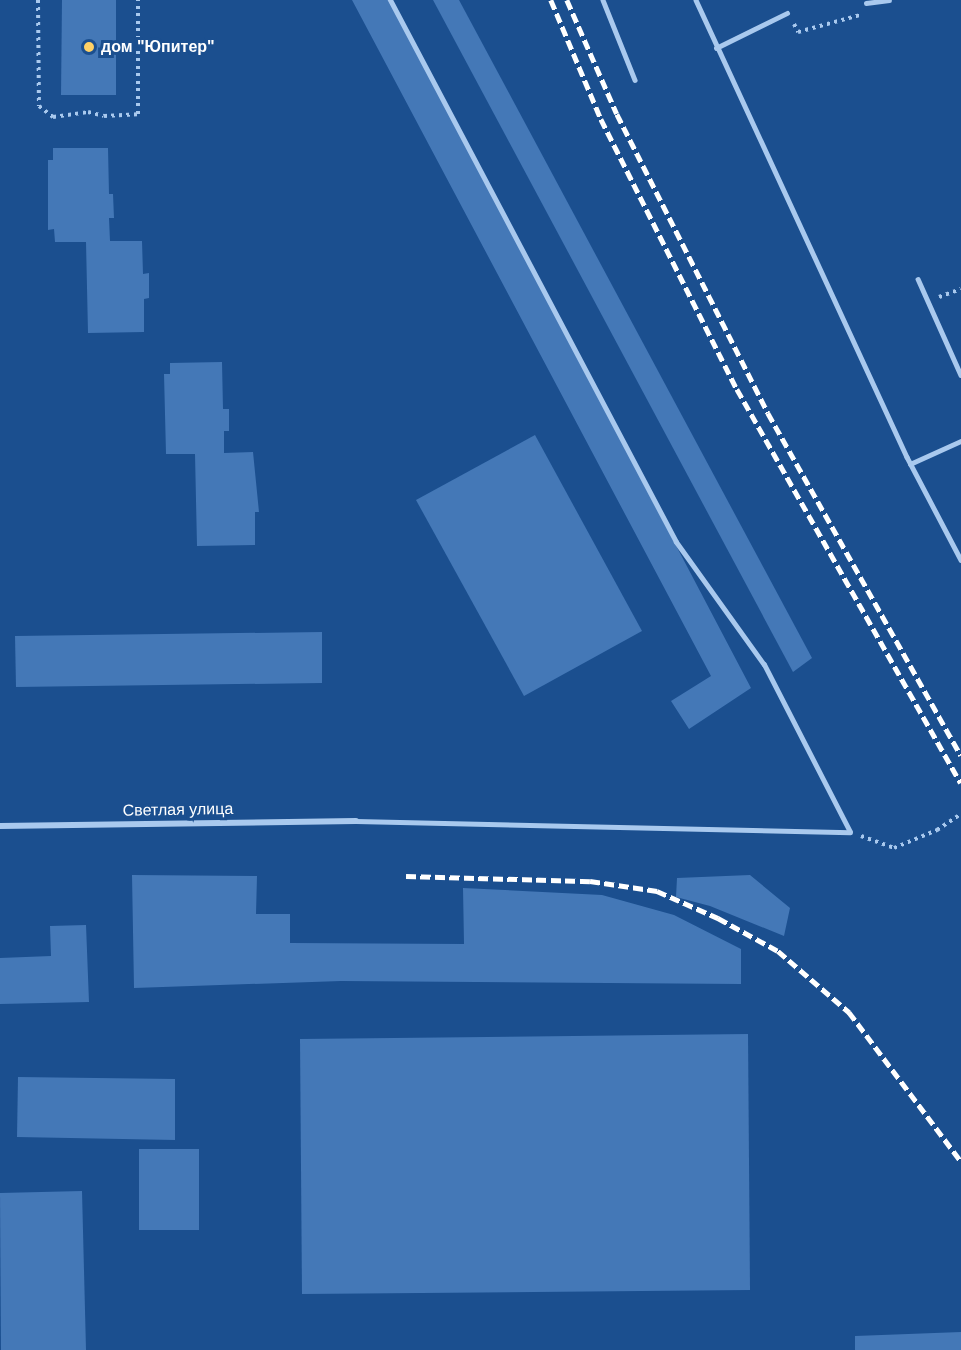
<!DOCTYPE html>
<meta charset="utf-8">
<style>
body{margin:0}
#map{position:relative;width:961px;height:1350px;overflow:hidden;background:#1b4f8f;font-family:Helvetica,sans-serif}
div>[style]{position:absolute}
[style*='--x']{left:calc(var(--x)*1px);top:calc(var(--y)*1px);width:calc(var(--w)*1px);rotate:calc(var(--a)*1deg)}
.building>*{inset:0;background:#4478b7}
.path>*{height:4px;margin-top:-2px;transform-origin:0;background:repeating-linear-gradient(90deg,#a9c9ee 0 3px,transparent 0 7.5px)}
.service>*{height:4.5px;margin:-2.25px;padding:0 2.25px;transform-origin:2.25px;border-radius:2.25px;background:#a9c9ee}
.minor>*{height:6px;margin:-3px;padding:0 3px;transform-origin:3px;border-radius:3px;background:#a9c9ee}
.rail>*{height:4.5px;margin-top:-2.25px;transform-origin:0;background:repeating-linear-gradient(90deg,#fff 0 10px,transparent 0 14.5px)}
.dots>*{width:16px;height:16px;translate:-50% -50%;box-sizing:border-box;border:3px solid #1b4f8f;border-radius:50%}
span{translate:-50% -50%;white-space:nowrap;text-align:center;line-height:1.15;-webkit-text-stroke:6px #1b4f8f;paint-order:stroke}
.poi-label{font-size:16px;color:#fff;font-weight:700}
.left{translate:0 -50%;text-align:left}
.street-label{font-size:16px;color:#fff}
</style>
<div id="map">
<div class="building">
<i style="clip-path:polygon(62px 0,116px 0,116px 95px,61px 95px)"></i>
<i style="clip-path:polygon(352px 0,389px 0,751px 688px,689px 729px,671px 701px,711px 676px)"></i>
<i style="clip-path:polygon(433px 0,459px 0,812px 658px,793px 672px)"></i>
<i style="clip-path:polygon(53px 148px,108px 148px,109px 194px,113px 194px,114px 218px,109px 218px,110px 241px,142px 241px,143px 274px,149px 273px,149px 298px,144px 299px,144px 332px,88px 333px,86px 242px,55px 242px,54px 229px,48px 230px,48px 160px,53px 160px)"></i>
<i style="clip-path:polygon(222px 362px,223px 409px,229px 409px,229px 431px,224px 431px,224px 453px,253px 452px,259px 512px,255px 512px,255px 545px,197px 546px,195px 454px,166px 454px,164px 374px,170px 374px,170px 363px)"></i>
<i style="clip-path:polygon(535px 435px,642px 631px,524px 696px,416px 500px)"></i>
<i style="clip-path:polygon(322px 632px,322px 683px,16px 687px,15px 636px)"></i>
<i style="clip-path:polygon(132px 875px,257px 876px,256px 914px,290px 914px,290px 943px,464px 944px,463px 888px,602px 895px,674px 915px,741px 949px,741px 984px,341px 981px,134px 988px)"></i>
<i style="clip-path:polygon(750px 875px,790px 908px,784px 936px,710px 906px,676px 897px,677px 878px)"></i>
<i style="clip-path:polygon(86px 925px,89px 1002px,0 1004px,0 958px,51px 956px,50px 926px)"></i>
<i style="clip-path:polygon(748px 1034px,750px 1290px,302px 1294px,300px 1039px)"></i>
<i style="clip-path:polygon(18px 1077px,175px 1079px,175px 1140px,17px 1137px)"></i>
<i style="clip-path:polygon(139px 1149px,199px 1149px,199px 1230px,139px 1230px)"></i>
<i style="clip-path:polygon(82px 1191px,86px 1350px,1px 1350px,0 1193px)"></i>
<i style="clip-path:polygon(961px 1332px,961px 1350px,855px 1350px,855px 1336px)"></i>
</div>
<div class="path">
<i style="--x:38;--y:0;--w:106;--a:89.5"></i>
<i style="--x:39;--y:106;--w:18;--a:38"></i>
<i style="--x:53;--y:117;--w:35;--a:-8"></i>
<i style="--x:88;--y:112;--w:16;--a:14"></i>
<i style="--x:104;--y:116;--w:34;--a:-3"></i>
<i style="--x:138;--y:114;--w:114;--a:-90"></i>
<i style="--x:794;--y:24;--w:9;--a:63"></i>
<i style="--x:798;--y:32;--w:64;--a:-15.3"></i>
<i style="--x:939;--y:297;--w:23;--a:-20"></i>
<i style="--x:861;--y:836;--w:35;--a:20"></i>
<i style="--x:894;--y:848;--w:47;--a:-22.7"></i>
<i style="--x:937;--y:830;--w:29;--a:-34"></i>
</div>
<div class="service">
<i style="--x:603;--y:0;--w:86;--a:68.2"></i>
<i style="--x:696;--y:0;--w:503;--a:65.22"></i>
<i style="--x:907;--y:457;--w:116;--a:62.3"></i>
<i style="--x:866;--y:3;--w:23;--a:-7"></i>
<i style="--x:716;--y:48;--w:79;--a:-26.2"></i>
<i style="--x:918;--y:279;--w:105;--a:65.9"></i>
<i style="--x:910;--y:464;--w:56;--a:-24.3"></i>
<i style="--x:356;--y:821;--w:494;--a:1.3"></i>
<i style="--x:850;--y:832;--w:188;--a:-117.2"></i>
<i style="--x:764;--y:665;--w:151;--a:-125.6"></i>
<i style="--x:676;--y:542;--w:613;--a:-117.82"></i>
</div>
<div class="minor">
<i style="--x:0;--y:826;--w:356;--a:-0.8"></i>
</div>
<div class="rail">
<i style="--x:551;--y:0;--w:129;--a:67.2"></i>
<i style="--x:601;--y:119;--w:302;--a:63.3"></i>
<i style="--x:737;--y:389;--w:453;--a:60.4"></i>
<i style="--x:567;--y:0;--w:124;--a:66.3"></i>
<i style="--x:617;--y:114;--w:335;--a:63.2"></i>
<i style="--x:768;--y:413;--w:393;--a:60.6"></i>
<i style="--x:406;--y:876;--w:184;--a:1.6"></i>
<i style="--x:590;--y:881;--w:68;--a:8.5"></i>
<i style="--x:657;--y:891;--w:67;--a:23.9"></i>
<i style="--x:718;--y:918;--w:68;--a:28.8"></i>
<i style="--x:778;--y:951;--w:94;--a:40.7"></i>
<i style="--x:849;--y:1012;--w:186;--a:53.1"></i>
</div>
<div class="dots">
<i style="left:89px;top:47px;background:#ffd166"></i>
</div>
<div class="poi-label">
<span class="left" style="left:101px;top:47px">дом "Юпитер"</span>
</div>
<div class="street-label">
<span style="left:178px;top:810px;rotate:-1deg">Светлая улица</span>
</div>
</div>
